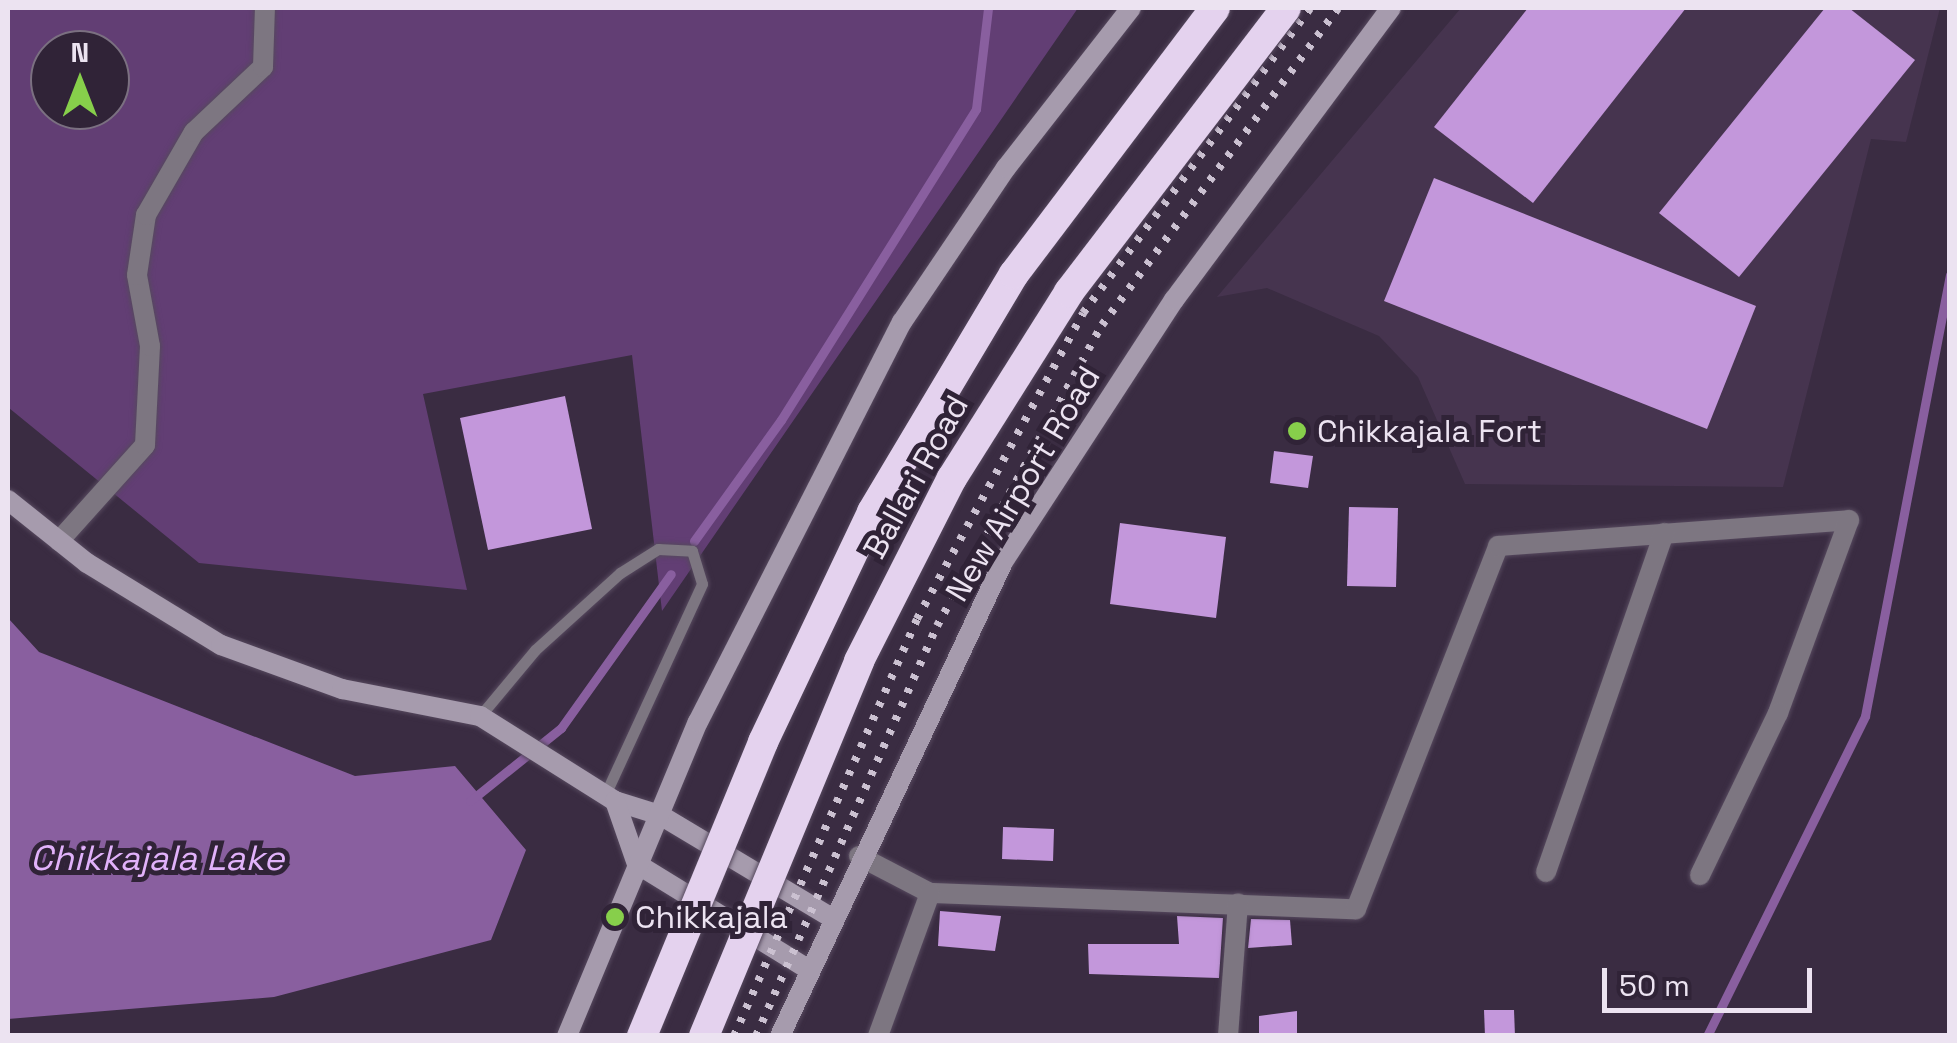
<!DOCTYPE html>
<style>
body{margin:0}
#map{position:relative;width:1957px;height:1043px;overflow:hidden;background:#3a2c42;font-family:"Space Grotesk",sans-serif}
div>[style]{position:absolute}
[style*='--x']{left:calc(var(--x)*1px);top:calc(var(--y)*1px);width:calc(var(--w)*1px);rotate:calc(var(--a)*1deg)}
.built>*{inset:0;background:#46344f}
.green>*{inset:0;background:#623e74}
.water>*{inset:0;background:#895f9f}
.stream>*{height:9px;margin:-4.5px;padding:0 4.5px;transform-origin:4.5px;border-radius:4.5px;background:#895f9f}
.building>*{inset:0;background:#c397db}
.roads{filter:drop-shadow(0 0 2px #56495e) drop-shadow(0 0 2px #56495e)}
.lane>*{height:11px;margin:-5.5px;padding:0 5.5px;transform-origin:5.5px;border-radius:5.5px;background:#7d7681}
.street>*{height:20px;margin:-10px;padding:0 10px;transform-origin:10px;border-radius:10px;background:#7d7681}
.secondary>*{height:20px;margin:-10px;padding:0 10px;transform-origin:10px;border-radius:10px;background:#a69bad}
.rail>*{height:8px;margin-top:-4px;transform-origin:0;background:repeating-linear-gradient(90deg,#cbc1d1 0 5px,transparent 0 15px)}
.bridges{filter:drop-shadow(0 0 2px #56495e) drop-shadow(0 0 2px #56495e)}
.highway-bridge>*{height:30px;margin:-15px;padding:0 15px;transform-origin:15px;border-radius:15px;background:#e4d2ee}
.dots>*{width:28px;height:28px;translate:-50% -50%;box-sizing:border-box;border:5px solid #302337;border-radius:50%}
span{translate:-50% -50%;white-space:nowrap;text-align:center;line-height:1.15;-webkit-text-stroke:10px #302337;paint-order:stroke}
.poi-label{font-size:32px;color:#ece3f1}
.left{translate:0 -50%;text-align:left}
.street-label{font-size:32px;color:#ece3f1}
.water-label{font-size:35px;color:#e1b2fa;font-style:italic}
.frame{position:absolute;inset:0;border:10px solid #ece3f1;pointer-events:none}
.north{position:absolute;left:30px;top:30px;width:100px;height:100px;box-sizing:border-box;background:#302337;border:2px solid #7b7081;border-radius:50%;rotate:0deg;font-size:28px;font-weight:700;line-height:40px;text-align:center;color:#ece3f1}
.north::after{content:'';display:block;margin:auto;width:35px;height:45px;background:#87cf4b;clip-path:polygon(50% 0,100% 100%,50% 72%,0 100%)}
.scale{position:absolute;left:1602px;top:968px;width:210px;height:45px;box-sizing:border-box;border:5px solid #ece3f1;border-top:0;padding-left:12px;font-size:30px;line-height:35px;white-space:nowrap;color:#ece3f1;-webkit-text-stroke:8px #302337;paint-order:stroke}
</style>
<div id="map">
<div class="built">
<i style="clip-path:polygon(1461px 8px,1940px 8px,1906px 142px,1871px 139px,1783px 487px,1465px 484px,1418px 377px,1379px 336px,1267px 288px,1217px 297px)"></i>
</div>
<div class="green">
<i style="clip-path:polygon(evenodd,8px 8px,1078px 8px,662px 611px,632px 355px,423px 394px,467px 590px,199px 563px,9px 408px,8px 8px,50px 50px,110px 50px,110px 110px,50px 110px,50px 50px)"></i>
</div>
<div class="water">
<i style="clip-path:polygon(8px 618px,39px 652px,355px 776px,455px 766px,526px 850px,491px 940px,274px 997px,8px 1019px)"></i>
</div>
<div class="stream">
<i style="--x:694;--y:541;--w:149;--a:-54.3"></i>
<i style="--x:781;--y:420;--w:367;--a:-57.9"></i>
<i style="--x:976;--y:109;--w:102;--a:-83.2"></i>
<i style="--x:470;--y:801;--w:117;--a:-38.7"></i>
<i style="--x:561;--y:728;--w:189;--a:-54.5"></i>
<i style="--x:1707;--y:1036;--w:357;--a:-63.7"></i>
<i style="--x:1865;--y:716;--w:449;--a:-79.1"></i>
</div>
<div class="building">
<i style="clip-path:polygon(1528px 8px,1686px 8px,1533px 203px,1434px 127px)"></i>
<i style="clip-path:polygon(1825px 8px,1849px 8px,1915px 60px,1739px 277px,1659px 213px)"></i>
<i style="clip-path:polygon(1434px 178px,1756px 306px,1707px 429px,1384px 301px)"></i>
<i style="clip-path:polygon(565px 396px,592px 529px,488px 550px,460px 418px)"></i>
<i style="clip-path:polygon(1274px 451px,1313px 456px,1308px 488px,1270px 483px)"></i>
<i style="clip-path:polygon(1349px 507px,1398px 508px,1396px 587px,1347px 586px)"></i>
<i style="clip-path:polygon(1120px 523px,1226px 537px,1216px 618px,1110px 604px)"></i>
<i style="clip-path:polygon(1003px 827px,1054px 829px,1053px 861px,1002px 859px)"></i>
<i style="clip-path:polygon(940px 911px,1001px 916px,995px 951px,938px 946px)"></i>
<i style="clip-path:polygon(1177px 916px,1223px 918px,1219px 978px,1089px 974px,1088px 944px,1179px 944px)"></i>
<i style="clip-path:polygon(1251px 919px,1290px 920px,1292px 945px,1248px 948px)"></i>
<i style="clip-path:polygon(1484px 1010px,1514px 1010px,1515px 1036px,1485px 1036px)"></i>
<i style="clip-path:polygon(1297px 1011px,1297px 1036px,1259px 1036px,1259px 1016px)"></i>
</div>
<div class="roads">
<div class="lane">
<i style="--x:480;--y:716;--w:86;--a:-50.2"></i>
<i style="--x:535;--y:650;--w:115;--a:-42.2"></i>
<i style="--x:620;--y:573;--w:45;--a:-32.3"></i>
<i style="--x:658;--y:549;--w:34;--a:3"></i>
<i style="--x:692;--y:551;--w:34;--a:73"></i>
<i style="--x:702;--y:584;--w:232;--a:114.7"></i>
</div>
<div class="street">
<i style="--x:59;--y:541;--w:129;--a:-48.1"></i>
<i style="--x:145;--y:445;--w:99;--a:-87.1"></i>
<i style="--x:150;--y:346;--w:72;--a:-100.4"></i>
<i style="--x:137;--y:275;--w:61;--a:-81.5"></i>
<i style="--x:146;--y:215;--w:96;--a:-60"></i>
<i style="--x:194;--y:132;--w:95;--a:-43.3"></i>
<i style="--x:263;--y:67;--w:59;--a:-88.1"></i>
<i style="--x:859;--y:856;--w:80;--a:27.5"></i>
<i style="--x:930;--y:893;--w:426;--a:2.2"></i>
<i style="--x:1356;--y:909;--w:390;--a:-68.6"></i>
<i style="--x:1498;--y:546;--w:352;--a:-4.2"></i>
<i style="--x:1849;--y:520;--w:206;--a:110.2"></i>
<i style="--x:1778;--y:713;--w:180;--a:115.7"></i>
<i style="--x:1546;--y:872;--w:359;--a:-70.8"></i>
<i style="--x:878;--y:1036;--w:152;--a:-70"></i>
<i style="--x:1228;--y:1036;--w:133;--a:-85.7"></i>
</div>
<div class="secondary">
<i style="--x:8;--y:500;--w:101;--a:38.6"></i>
<i style="--x:87;--y:563;--w:157;--a:31.5"></i>
<i style="--x:221;--y:645;--w:129;--a:20"></i>
<i style="--x:342;--y:689;--w:141;--a:11.1"></i>
<i style="--x:480;--y:716;--w:160;--a:32.2"></i>
<i style="--x:615;--y:801;--w:47;--a:17.3"></i>
<i style="--x:660;--y:815;--w:200;--a:30.9"></i>
<i style="--x:615;--y:801;--w:67;--a:70.8"></i>
<i style="--x:637;--y:864;--w:202;--a:31.6"></i>
<i style="--x:567;--y:1036;--w:340;--a:-67.4"></i>
<i style="--x:698;--y:722;--w:449;--a:-63"></i>
<i style="--x:902;--y:322;--w:186;--a:-56"></i>
<i style="--x:1006;--y:168;--w:203;--a:-52"></i>
<i style="--x:780;--y:1036;--w:524;--a:-64.8"></i>
<i style="--x:1003;--y:562;--w:313;--a:-56.9"></i>
<i style="--x:1174;--y:300;--w:364;--a:-53.4"></i>
</div>
</div>
<div class="rail">
<i style="--x:734;--y:1036;--w:455;--a:-66.3"></i>
<i style="--x:917;--y:619;--w:348;--a:-61.5"></i>
<i style="--x:1083;--y:313;--w:380;--a:-53.3"></i>
<i style="--x:756;--y:1036;--w:448;--a:-66.2"></i>
<i style="--x:937;--y:626;--w:343;--a:-61.3"></i>
<i style="--x:1102;--y:325;--w:395;--a:-53.3"></i>
</div>
<div class="bridges">
<div class="highway-bridge">
<i style="--x:642;--y:1036;--w:318;--a:-67.6"></i>
<i style="--x:763;--y:742;--w:255;--a:-64.6"></i>
<i style="--x:872;--y:512;--w:277;--a:-59.2"></i>
<i style="--x:1014;--y:274;--w:333;--a:-52.9"></i>
<i style="--x:704;--y:1036;--w:406;--a:-67.5"></i>
<i style="--x:859;--y:661;--w:205;--a:-63.1"></i>
<i style="--x:952;--y:478;--w:220;--a:-57.8"></i>
<i style="--x:1069;--y:292;--w:357;--a:-52.6"></i>
</div>
</div>
<div class="dots">
<i style="left:1297px;top:431px;background:#87cf4b"></i>
<i style="left:615px;top:917px;background:#87cf4b"></i>
</div>
<div class="poi-label">
<span class="left" style="left:1317px;top:431px">Chikkajala Fort</span>
<span class="left" style="left:635px;top:917px">Chikkajala</span>
</div>
<div class="street-label">
<span style="left:916px;top:477px;rotate:-61deg">Ballari Road</span>
<span style="left:1023px;top:484px;rotate:-59deg">New Airport Road</span>
</div>
<div class="water-label">
<span style="left:157px;top:858px">Chikkajala Lake</span>
</div>
<div class="frame"></div>
<div class="north">N</div>
<div class="scale">50 m</div>
</div>
